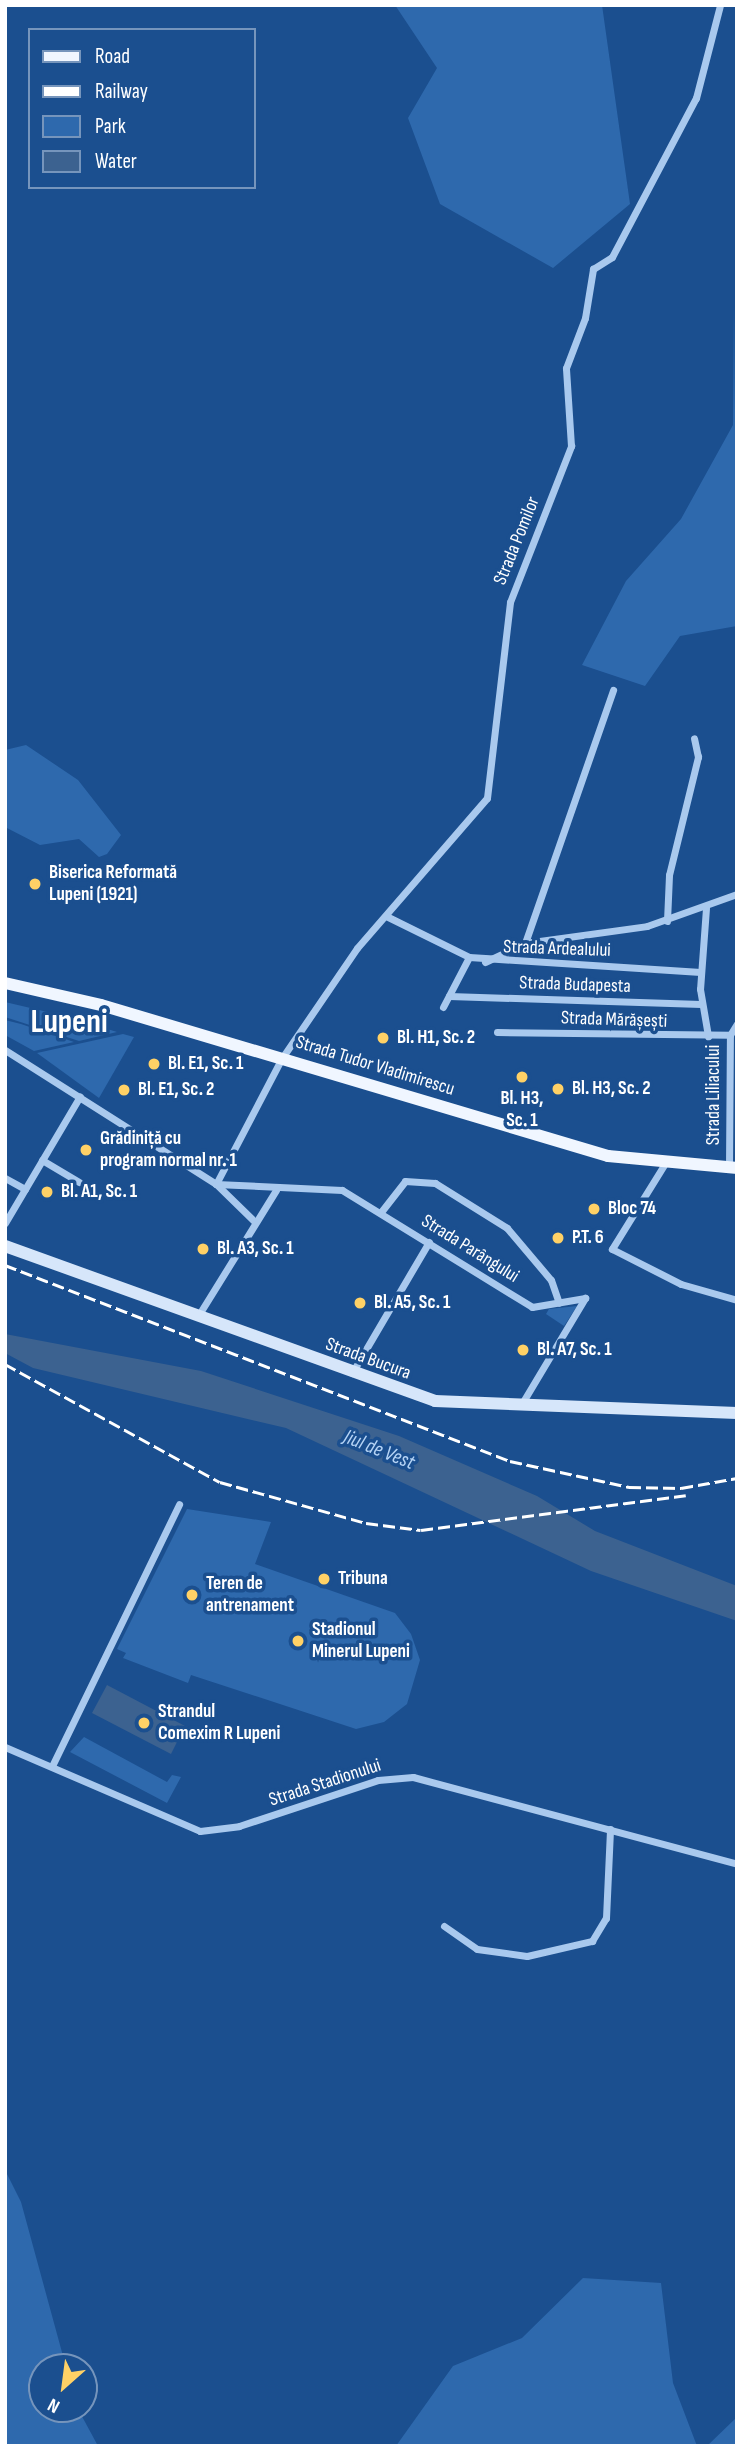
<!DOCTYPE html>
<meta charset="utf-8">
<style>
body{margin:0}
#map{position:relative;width:742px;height:2451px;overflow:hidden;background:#1b4f8f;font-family:"Sofia Sans Condensed",sans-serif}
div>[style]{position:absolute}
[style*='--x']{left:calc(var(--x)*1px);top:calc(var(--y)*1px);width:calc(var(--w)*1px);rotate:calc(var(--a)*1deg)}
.green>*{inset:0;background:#2e69ad}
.water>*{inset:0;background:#3c6290}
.street>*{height:7px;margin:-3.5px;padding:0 3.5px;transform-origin:3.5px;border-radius:3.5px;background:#a9c9ee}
.secondary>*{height:12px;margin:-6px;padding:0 6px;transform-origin:6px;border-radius:6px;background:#d6e6fa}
.primary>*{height:12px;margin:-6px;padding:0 6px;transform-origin:6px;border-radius:6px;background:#f0f6ff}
.rail>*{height:2.5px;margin-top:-1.25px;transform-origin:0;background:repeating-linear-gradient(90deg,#fff 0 12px,transparent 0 17px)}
.dots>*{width:19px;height:19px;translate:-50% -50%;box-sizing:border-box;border:4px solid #1b4f8f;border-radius:50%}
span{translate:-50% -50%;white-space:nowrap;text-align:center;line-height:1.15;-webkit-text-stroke:7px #1b4f8f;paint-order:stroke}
.street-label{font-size:19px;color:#fff}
.poi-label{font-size:19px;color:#fff;font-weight:700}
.left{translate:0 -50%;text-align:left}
.water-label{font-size:21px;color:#b5d3f5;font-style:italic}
.town-label{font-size:33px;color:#fff;font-weight:700}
.frame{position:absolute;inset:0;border:7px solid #fff;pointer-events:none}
.legend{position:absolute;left:28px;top:28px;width:228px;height:161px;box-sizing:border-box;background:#1b4f8f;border:2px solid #7695bc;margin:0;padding:9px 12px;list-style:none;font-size:21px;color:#fff}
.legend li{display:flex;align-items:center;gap:14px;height:35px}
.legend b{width:35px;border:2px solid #7695bc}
.north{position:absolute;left:28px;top:2353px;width:70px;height:70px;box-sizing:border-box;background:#1b4f8f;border:2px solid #7695bc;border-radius:50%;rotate:208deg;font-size:19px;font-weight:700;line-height:28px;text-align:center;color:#fff}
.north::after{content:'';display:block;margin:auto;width:24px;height:32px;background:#ffd166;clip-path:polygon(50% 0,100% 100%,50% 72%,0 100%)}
</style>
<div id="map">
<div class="green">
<i style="clip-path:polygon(395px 5px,602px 5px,630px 204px,553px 268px,440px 204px,408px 118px,437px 68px)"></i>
<i style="clip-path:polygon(734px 304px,737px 626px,680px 636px,645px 686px,582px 665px,626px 581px,681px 519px,733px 425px)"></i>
<i style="clip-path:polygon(26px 745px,78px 780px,121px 835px,107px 854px,99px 857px,79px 839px,40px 845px,5px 827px,5px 750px)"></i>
<i style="clip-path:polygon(5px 1002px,73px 1018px,117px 1032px,79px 1041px,5px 1017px)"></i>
<i style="clip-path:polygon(5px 1020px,21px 1024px,74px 1042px,34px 1051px,5px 1035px)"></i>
<i style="clip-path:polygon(123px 1034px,134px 1037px,99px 1098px,37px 1053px)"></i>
<i style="clip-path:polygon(577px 1306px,564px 1326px,546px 1314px,549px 1309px)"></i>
<i style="clip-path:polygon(187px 1509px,271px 1522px,255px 1564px,395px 1613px,411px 1634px,420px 1660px,407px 1704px,384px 1722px,356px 1729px,191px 1675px,188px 1683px,123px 1658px,126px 1653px,117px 1649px)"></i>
<i style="clip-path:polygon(84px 1737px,167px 1782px,172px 1775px,181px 1777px,167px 1803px,70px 1752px)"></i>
<i style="clip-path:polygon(5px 2170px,21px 2202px,66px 2367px,42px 2367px,42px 2409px,78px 2409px,98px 2446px,5px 2446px)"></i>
<i style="clip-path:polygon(583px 2278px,661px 2283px,673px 2383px,697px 2446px,396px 2446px,453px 2366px,522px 2338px)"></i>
<i style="clip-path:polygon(737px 2417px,737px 2446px,707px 2446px)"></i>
</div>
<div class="water">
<i style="clip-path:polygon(5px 1334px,201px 1371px,399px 1436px,537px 1496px,595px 1531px,737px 1586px,737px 1621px,591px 1571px,286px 1428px,33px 1368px,5px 1353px)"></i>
<i style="clip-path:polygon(107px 1685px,185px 1726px,171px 1754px,92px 1713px)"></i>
</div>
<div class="street">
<i style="--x:706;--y:908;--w:81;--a:94.2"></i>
<i style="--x:700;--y:989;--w:48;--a:80.3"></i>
<i style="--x:386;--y:916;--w:93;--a:26.3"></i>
<i style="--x:667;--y:921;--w:46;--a:-87.5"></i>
<i style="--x:669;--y:875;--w:122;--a:-76.2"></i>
<i style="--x:698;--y:757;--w:19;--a:-102"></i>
<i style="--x:525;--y:943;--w:123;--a:-7.9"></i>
<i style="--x:647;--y:926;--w:96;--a:-19.6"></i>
<i style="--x:485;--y:962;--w:44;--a:-25.4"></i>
<i style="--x:525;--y:943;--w:268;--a:-70.8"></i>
<i style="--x:449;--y:996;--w:252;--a:1.8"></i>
<i style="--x:443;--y:1007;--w:56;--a:-62.5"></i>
<i style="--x:469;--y:957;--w:232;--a:3.7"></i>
<i style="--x:497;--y:1032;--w:233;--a:0.7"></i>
<i style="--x:5;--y:1050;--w:250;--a:32.4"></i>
<i style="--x:216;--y:1184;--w:126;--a:2.7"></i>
<i style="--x:342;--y:1190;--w:223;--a:31.6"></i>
<i style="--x:532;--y:1307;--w:54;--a:-9.6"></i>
<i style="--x:42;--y:1160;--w:43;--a:30.7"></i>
<i style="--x:664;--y:1165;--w:99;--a:121.8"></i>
<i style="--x:612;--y:1249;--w:77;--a:26.9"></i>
<i style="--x:681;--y:1284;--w:58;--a:15.9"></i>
<i style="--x:729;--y:1168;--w:133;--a:-89.6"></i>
<i style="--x:730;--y:1035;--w:13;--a:-58"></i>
<i style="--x:5;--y:1178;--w:23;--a:29"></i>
<i style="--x:381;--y:1212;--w:39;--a:-52"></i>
<i style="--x:405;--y:1181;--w:30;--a:4"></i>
<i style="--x:435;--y:1183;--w:85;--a:32"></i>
<i style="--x:507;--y:1228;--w:68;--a:49.8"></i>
<i style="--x:551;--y:1280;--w:24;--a:71"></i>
<i style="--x:255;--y:1222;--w:54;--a:-135.7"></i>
<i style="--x:216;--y:1184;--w:142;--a:-62.4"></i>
<i style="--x:282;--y:1058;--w:133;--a:-55.7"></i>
<i style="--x:357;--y:948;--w:198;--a:-49.1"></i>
<i style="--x:487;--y:798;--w:197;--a:-83.3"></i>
<i style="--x:510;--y:602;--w:168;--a:-68.6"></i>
<i style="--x:571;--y:446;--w:78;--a:-93.7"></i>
<i style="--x:566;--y:368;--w:53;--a:-69.2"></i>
<i style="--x:585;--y:318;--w:50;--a:-80.7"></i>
<i style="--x:593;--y:269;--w:22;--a:-32"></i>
<i style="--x:612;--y:257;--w:180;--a:-62.2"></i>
<i style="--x:696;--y:98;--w:96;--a:-75.5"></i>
<i style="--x:5;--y:1223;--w:147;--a:-59.4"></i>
<i style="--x:198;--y:1316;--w:148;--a:-58.2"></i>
<i style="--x:352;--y:1373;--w:152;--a:-59.6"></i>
<i style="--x:521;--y:1405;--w:125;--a:-59.1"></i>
<i style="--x:5;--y:1747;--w:212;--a:23.3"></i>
<i style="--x:200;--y:1831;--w:39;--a:-7"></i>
<i style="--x:239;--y:1826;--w:146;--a:-18.3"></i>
<i style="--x:378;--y:1780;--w:35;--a:-5"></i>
<i style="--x:413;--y:1777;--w:335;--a:15"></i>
<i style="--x:52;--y:1766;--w:291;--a:-64.1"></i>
<i style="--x:444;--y:1926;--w:40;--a:34.9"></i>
<i style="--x:477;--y:1949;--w:50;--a:8"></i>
<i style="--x:527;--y:1956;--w:67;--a:-13"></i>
<i style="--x:592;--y:1941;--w:27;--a:-59"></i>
<i style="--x:606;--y:1918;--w:89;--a:-87.4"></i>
</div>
<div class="secondary">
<i style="--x:5;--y:1246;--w:457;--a:19.8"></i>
<i style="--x:435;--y:1401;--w:302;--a:2.3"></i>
</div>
<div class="primary">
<i style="--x:5;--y:983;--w:98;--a:12.9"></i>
<i style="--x:101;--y:1005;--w:529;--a:16.59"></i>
<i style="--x:608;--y:1156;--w:130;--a:5.3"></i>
</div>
<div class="rail">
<i style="--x:5;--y:1265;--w:542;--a:21.21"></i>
<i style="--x:510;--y:1461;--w:122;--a:12.3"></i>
<i style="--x:629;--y:1487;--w:52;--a:1.1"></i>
<i style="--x:681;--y:1488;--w:57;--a:-10.1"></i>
<i style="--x:5;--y:1364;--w:245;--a:28.8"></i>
<i style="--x:220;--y:1482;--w:152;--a:15.7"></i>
<i style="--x:366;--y:1523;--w:55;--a:7.3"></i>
<i style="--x:421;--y:1530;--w:267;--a:-7.5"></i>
</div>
<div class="dots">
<i style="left:35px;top:884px;background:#ffd166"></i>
<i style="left:383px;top:1038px;background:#ffd166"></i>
<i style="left:154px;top:1064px;background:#ffd166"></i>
<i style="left:522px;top:1077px;background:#ffd166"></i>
<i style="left:558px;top:1089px;background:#ffd166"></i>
<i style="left:124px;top:1090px;background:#ffd166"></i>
<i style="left:86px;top:1150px;background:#ffd166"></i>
<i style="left:47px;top:1192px;background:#ffd166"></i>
<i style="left:594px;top:1209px;background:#ffd166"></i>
<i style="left:558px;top:1238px;background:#ffd166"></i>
<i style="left:203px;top:1249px;background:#ffd166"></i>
<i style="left:360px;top:1303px;background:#ffd166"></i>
<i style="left:523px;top:1350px;background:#ffd166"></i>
<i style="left:324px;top:1579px;background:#ffd166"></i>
<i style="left:192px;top:1595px;background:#ffd166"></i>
<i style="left:298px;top:1641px;background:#ffd166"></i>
<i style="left:144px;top:1723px;background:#ffd166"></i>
</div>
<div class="street-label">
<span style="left:517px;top:541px;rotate:-68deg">Strada Pomilor</span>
<span style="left:557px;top:949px;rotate:2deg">Strada Ardealului</span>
<span style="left:575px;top:985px;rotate:2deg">Strada Budapesta</span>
<span style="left:614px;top:1020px;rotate:2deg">Strada Mărășești</span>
<span style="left:375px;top:1066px;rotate:17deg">Strada Tudor Vladimirescu</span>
<span style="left:714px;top:1095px;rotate:-90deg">Strada Liliacului</span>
<span style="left:470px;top:1249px;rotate:32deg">Strada Parângului</span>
<span style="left:368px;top:1359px;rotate:20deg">Strada Bucura</span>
<span style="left:325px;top:1783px;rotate:-18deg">Strada Stadionului</span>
</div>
<div class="poi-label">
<span class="left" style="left:49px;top:884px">Biserica Reformată<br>Lupeni (1921)</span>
<span class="left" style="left:397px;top:1038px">Bl. H1, Sc. 2</span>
<span class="left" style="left:168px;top:1064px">Bl. E1, Sc. 1</span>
<span class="left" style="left:572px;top:1089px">Bl. H3, Sc. 2</span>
<span class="left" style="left:138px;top:1090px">Bl. E1, Sc. 2</span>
<span style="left:522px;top:1110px">Bl. H3,<br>Sc. 1</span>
<span class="left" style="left:100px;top:1150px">Grădiniță cu<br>program normal nr. 1</span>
<span class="left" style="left:61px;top:1192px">Bl. A1, Sc. 1</span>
<span class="left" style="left:608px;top:1209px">Bloc 74</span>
<span class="left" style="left:572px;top:1238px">P.T. 6</span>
<span class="left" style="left:217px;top:1249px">Bl. A3, Sc. 1</span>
<span class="left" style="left:374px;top:1303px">Bl. A5, Sc. 1</span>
<span class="left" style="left:537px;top:1350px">Bl. A7, Sc. 1</span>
<span class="left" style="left:338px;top:1579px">Tribuna</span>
<span class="left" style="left:206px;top:1595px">Teren de<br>antrenament</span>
<span class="left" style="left:312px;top:1641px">Stadionul<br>Minerul Lupeni</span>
<span class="left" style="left:158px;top:1723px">Strandul<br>Comexim R Lupeni</span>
</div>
<div class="water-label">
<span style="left:379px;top:1450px;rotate:22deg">Jiul de Vest</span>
</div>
<div class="town-label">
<span style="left:69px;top:1023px">Lupeni</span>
</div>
<div class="frame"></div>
<ul class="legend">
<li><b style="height:9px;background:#f0f6ff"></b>Road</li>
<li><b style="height:9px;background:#fff"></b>Railway</li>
<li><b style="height:19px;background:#2e69ad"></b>Park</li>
<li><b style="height:19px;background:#3c6290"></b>Water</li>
</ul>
<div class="north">N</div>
</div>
